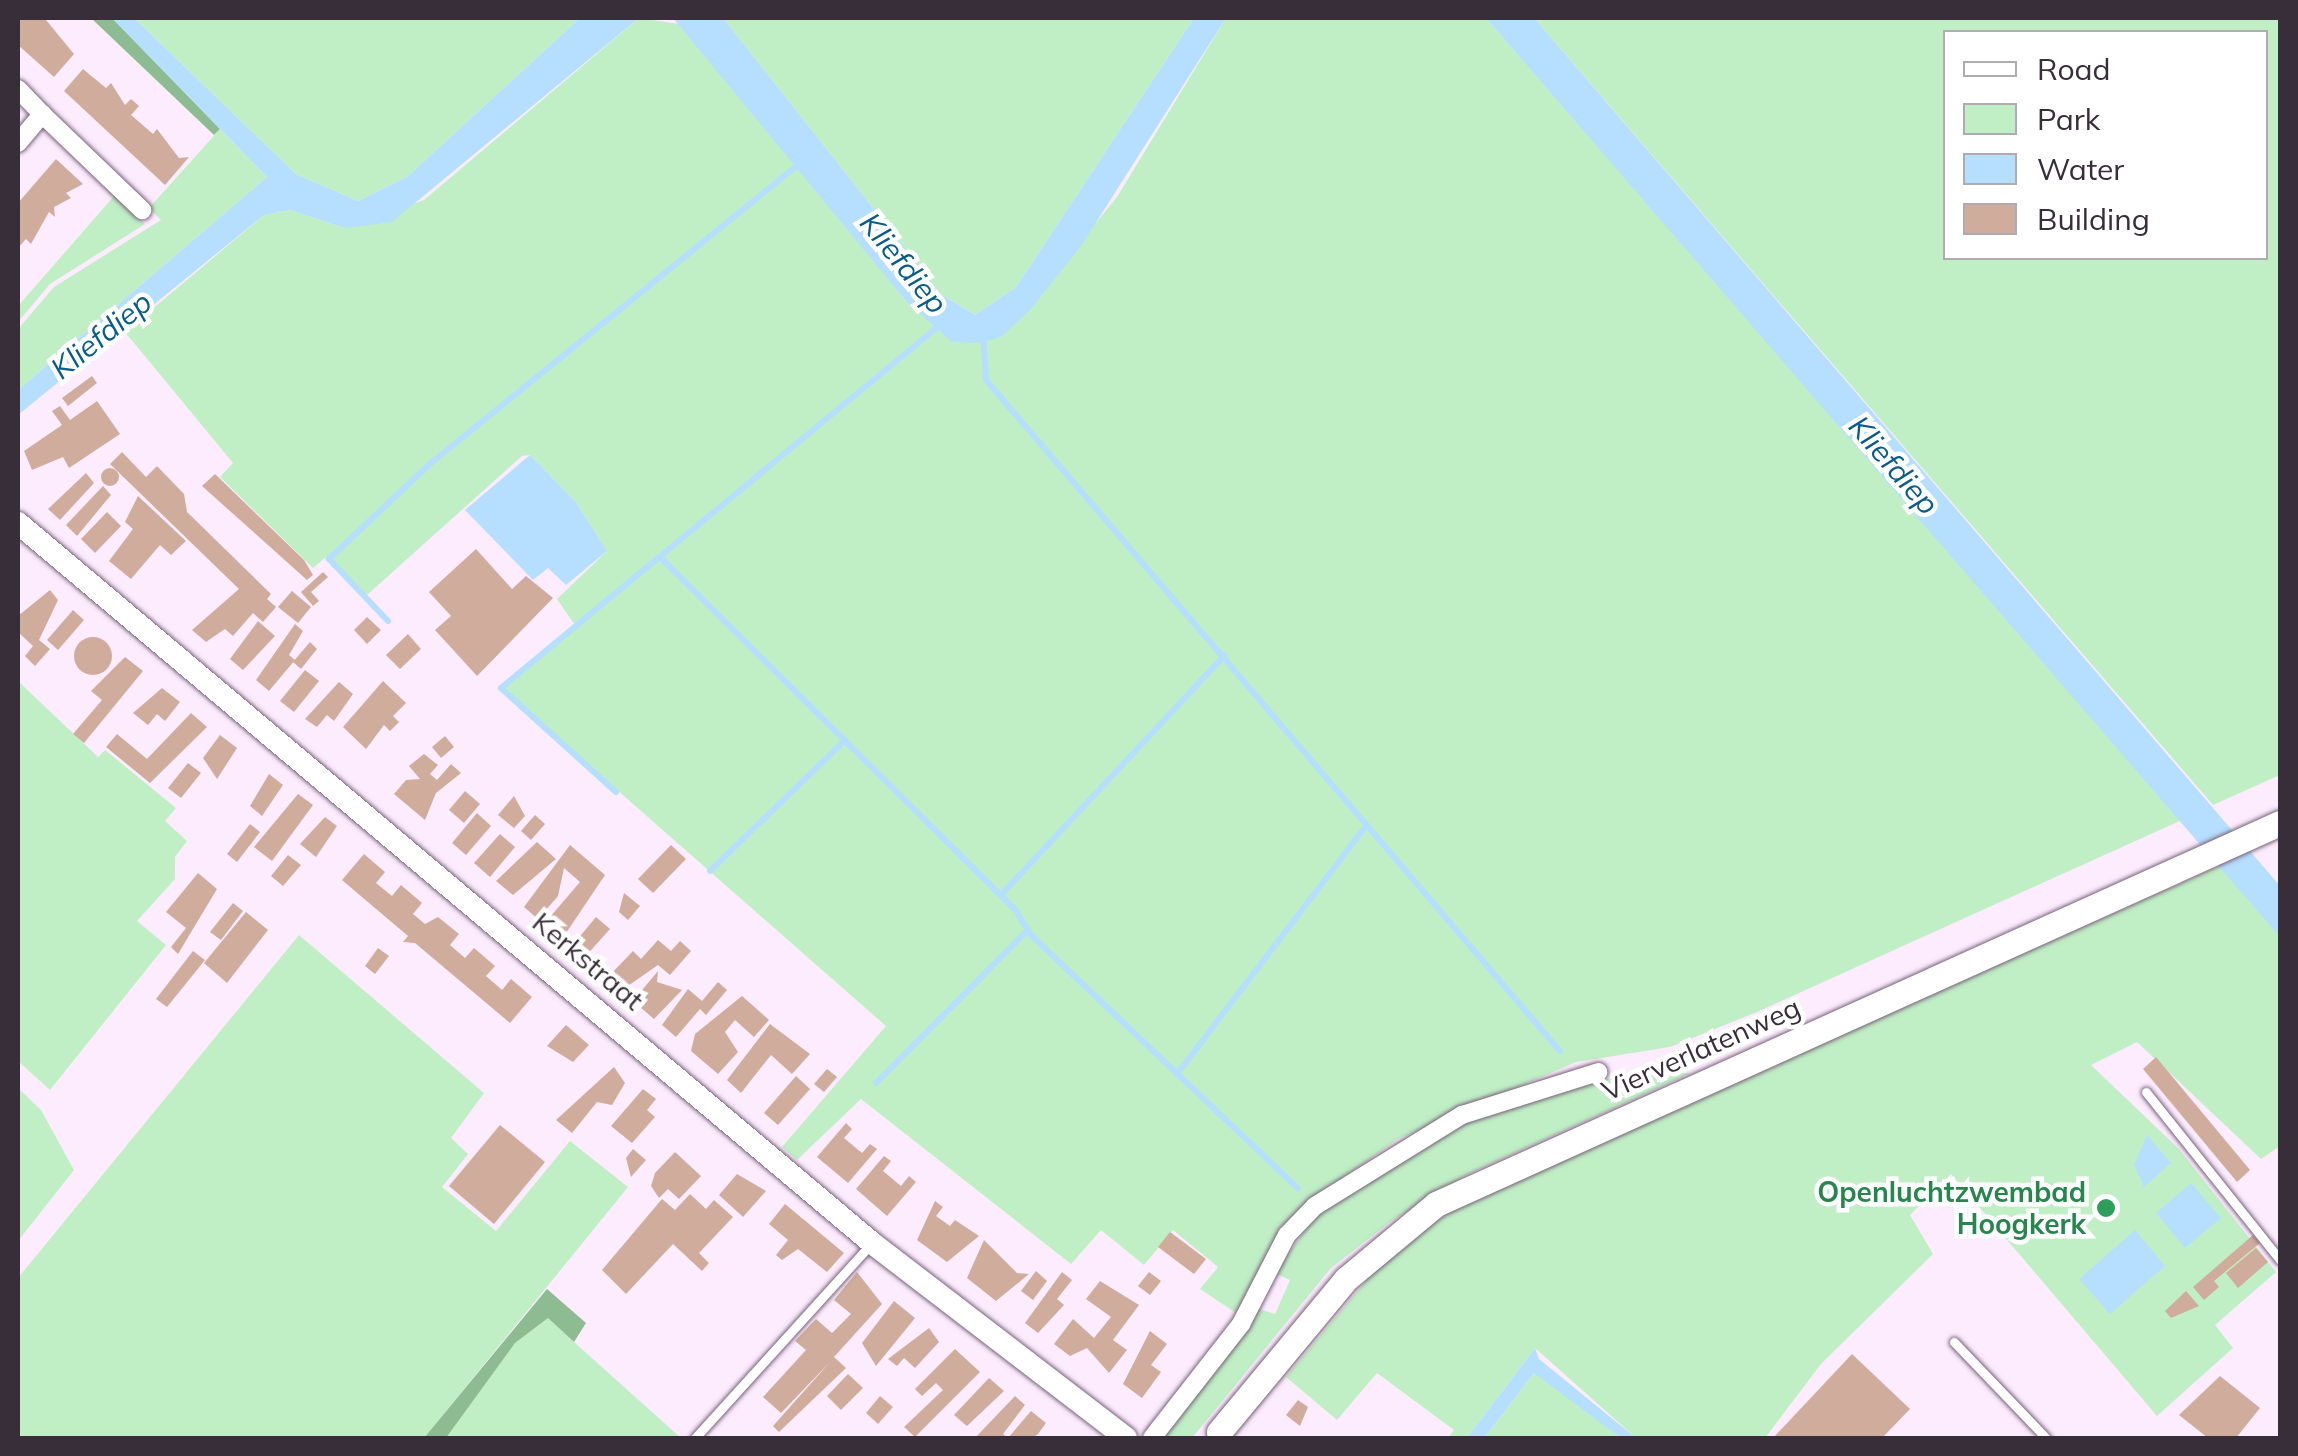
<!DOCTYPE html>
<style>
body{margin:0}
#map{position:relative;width:2298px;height:1456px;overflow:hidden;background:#fcecfe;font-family:Mulish,sans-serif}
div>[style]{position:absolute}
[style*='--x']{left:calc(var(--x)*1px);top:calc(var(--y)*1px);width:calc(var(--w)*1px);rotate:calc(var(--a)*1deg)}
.green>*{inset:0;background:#c0efc5}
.forest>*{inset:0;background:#8dbb92}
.water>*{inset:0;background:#b6defe}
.stream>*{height:6px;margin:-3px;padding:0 3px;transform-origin:3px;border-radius:3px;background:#b6defe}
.building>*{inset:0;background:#d0ac9c}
.round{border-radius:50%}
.roads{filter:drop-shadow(0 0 2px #78617a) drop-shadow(0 0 2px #78617a)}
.service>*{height:9px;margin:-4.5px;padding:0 4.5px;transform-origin:4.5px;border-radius:4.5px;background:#fff}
.minor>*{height:18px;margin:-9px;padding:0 9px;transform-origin:9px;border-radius:9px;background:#fff}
.tertiary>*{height:22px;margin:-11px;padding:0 11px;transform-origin:11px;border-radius:11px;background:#fff}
.secondary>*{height:25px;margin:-12.5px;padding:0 12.5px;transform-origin:12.5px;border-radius:12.5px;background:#fff}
.dots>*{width:28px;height:28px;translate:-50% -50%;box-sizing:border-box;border:5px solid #fff;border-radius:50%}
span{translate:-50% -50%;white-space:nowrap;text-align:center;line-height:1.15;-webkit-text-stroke:9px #fff;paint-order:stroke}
.street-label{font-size:28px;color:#382e39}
.leisure-label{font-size:28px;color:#27864d;font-weight:700}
.right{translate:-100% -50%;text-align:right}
.water-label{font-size:30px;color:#075c8c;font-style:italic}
.frame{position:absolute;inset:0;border:20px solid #382e39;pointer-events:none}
.legend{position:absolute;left:1943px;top:30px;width:325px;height:230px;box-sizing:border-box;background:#fff;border:2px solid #afabb0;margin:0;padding:12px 18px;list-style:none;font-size:30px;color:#382e39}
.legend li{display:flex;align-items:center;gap:20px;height:50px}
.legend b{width:50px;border:2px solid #afabb0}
</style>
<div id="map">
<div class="green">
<i style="clip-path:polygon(134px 18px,580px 18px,407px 177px,358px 201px,296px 174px)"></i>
<i style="clip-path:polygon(639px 18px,686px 25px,906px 301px,1001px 337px,1117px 197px,1226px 18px,1486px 18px,2182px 820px,1757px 1012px,1670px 1047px,1576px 1062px,1398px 1139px,1304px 1205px,1236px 1313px,1200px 1289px,1218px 1267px,1173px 1230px,1144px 1265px,1101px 1230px,1071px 1264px,861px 1099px,797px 1160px,782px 1147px,886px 1026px,501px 688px,577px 628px,557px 599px,607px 551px,576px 502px,530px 455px,522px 456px,367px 595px,327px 556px,313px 568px,220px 477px,233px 463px,125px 332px,264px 215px,290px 210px,345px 228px,424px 200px)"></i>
<i style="clip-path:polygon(723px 18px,1194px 18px,1016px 287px,975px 315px,942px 295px)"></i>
<i style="clip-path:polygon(evenodd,1534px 18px,2280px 18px,2280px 775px,2213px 805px,1534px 18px,1946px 32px,2266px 32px,2266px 258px,1946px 258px,1946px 32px)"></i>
<i style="clip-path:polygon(220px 129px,267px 177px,18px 390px,18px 329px,54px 287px,161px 220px,149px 208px)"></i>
<i style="clip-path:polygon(115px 195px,145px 224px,50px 284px,18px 322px,18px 306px)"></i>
<i style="clip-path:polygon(18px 681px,98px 757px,105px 750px,176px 808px,165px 821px,187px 841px,175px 857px,175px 879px,137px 921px,166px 945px,50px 1090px,18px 1061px)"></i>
<i style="clip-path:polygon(2222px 865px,2280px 937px,2280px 1146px,2261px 1159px,2137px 1042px,2091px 1065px,2179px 1149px,2276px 1272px,2215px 1325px,2233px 1348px,2157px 1416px,1951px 1174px,1910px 1215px,1933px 1254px,1821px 1364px,1765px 1438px,1636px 1438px,1535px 1348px,1467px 1438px,1448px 1438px,1454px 1430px,1377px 1373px,1337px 1420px,1286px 1377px,1380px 1264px,1459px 1205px)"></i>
<i style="clip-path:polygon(299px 935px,484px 1093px,451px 1138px,468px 1154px,442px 1187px,496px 1231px,570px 1141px,628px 1187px,424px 1438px,18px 1438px,18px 1278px)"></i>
<i style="clip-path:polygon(1628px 1073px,1691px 1073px,1464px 1176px,1390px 1222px,1331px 1268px,1192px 1438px,1162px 1438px,1259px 1309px,1275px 1314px,1290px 1280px,1275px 1273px,1313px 1219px,1387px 1164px,1482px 1114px)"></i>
<i style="clip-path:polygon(18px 1088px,41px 1110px,74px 1170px,18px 1241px)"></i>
<i style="clip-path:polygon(548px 1318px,574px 1342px,681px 1438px,446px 1438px,515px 1343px)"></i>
<i style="clip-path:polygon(1534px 1373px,1538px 1373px,1621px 1438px,1484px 1438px)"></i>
</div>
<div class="forest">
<i style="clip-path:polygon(91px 18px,112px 18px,220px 129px,214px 135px)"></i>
<i style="clip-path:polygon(547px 1289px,586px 1323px,574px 1342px,548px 1318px,515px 1343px,446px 1438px,424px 1438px)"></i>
</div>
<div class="water">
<i style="clip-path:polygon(112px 18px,134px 18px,296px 174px,358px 201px,407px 177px,580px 18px,639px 18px,392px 222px,345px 228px,290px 210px,264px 215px,18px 415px,18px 390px,267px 177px)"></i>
<i style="clip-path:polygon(673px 18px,723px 18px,942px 295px,975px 315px,1016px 287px,1194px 18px,1226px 18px,1081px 246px,1030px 310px,1001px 337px,979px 343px,952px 342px,906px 301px)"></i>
<i style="clip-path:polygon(1486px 18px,1534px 18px,2280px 886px,2280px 937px)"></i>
<i style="clip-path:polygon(530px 455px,576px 502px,607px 551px,566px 585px,548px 568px,533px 580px,465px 510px)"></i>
<i style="clip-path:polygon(2147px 1135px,2171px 1163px,2144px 1187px,2134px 1165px)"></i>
<i style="clip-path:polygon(2191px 1183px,2221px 1218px,2185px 1248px,2156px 1213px)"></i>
<i style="clip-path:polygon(2135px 1230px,2165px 1266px,2110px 1314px,2079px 1279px)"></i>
<i style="clip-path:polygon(1535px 1348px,1539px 1359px,1636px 1438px,1621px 1438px,1534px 1373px,1484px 1438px,1467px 1438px)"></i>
</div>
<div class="stream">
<i style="--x:983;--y:334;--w:46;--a:86.3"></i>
<i style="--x:986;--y:380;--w:883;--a:49.46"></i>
<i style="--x:662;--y:559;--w:496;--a:44.8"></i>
<i style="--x:1014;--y:908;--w:32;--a:58"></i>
<i style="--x:1031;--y:935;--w:368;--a:43.5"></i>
<i style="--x:388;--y:621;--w:86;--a:-133.6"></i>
<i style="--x:329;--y:559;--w:140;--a:-43.3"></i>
<i style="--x:431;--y:463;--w:478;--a:-39.1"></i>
<i style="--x:616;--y:792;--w:155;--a:-137.9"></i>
<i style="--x:501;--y:688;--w:570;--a:-39.59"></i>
<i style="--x:710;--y:871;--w:188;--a:-44.1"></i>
<i style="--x:1001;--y:895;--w:328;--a:-47"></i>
<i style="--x:1177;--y:1074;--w:313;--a:-52.7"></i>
<i style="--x:876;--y:1083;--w:216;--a:-45.2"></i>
</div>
<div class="building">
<i style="clip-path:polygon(18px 18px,46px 20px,74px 54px,54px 77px,18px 45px)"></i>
<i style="clip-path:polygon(83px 69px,106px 88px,111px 83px,125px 105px,131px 99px,139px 106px,131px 115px,153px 134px,157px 129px,179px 158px,189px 157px,165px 185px,64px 91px)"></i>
<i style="clip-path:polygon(56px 159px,83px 184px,66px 193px,71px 198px,54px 207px,55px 217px,49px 212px,31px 244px,26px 239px,18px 248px,18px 260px,18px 203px)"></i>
<i style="clip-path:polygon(92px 376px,97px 383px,68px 406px,62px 398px)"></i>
<i style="clip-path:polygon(97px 401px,120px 434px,69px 468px,63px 457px,32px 470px,24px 451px,62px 425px,52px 411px,60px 406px,70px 420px)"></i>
<i style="clip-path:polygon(122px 452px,146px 477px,157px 466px,184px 494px,187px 512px,271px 594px,267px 599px,276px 607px,263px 622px,253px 613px,233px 636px,225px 629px,206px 642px,192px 630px,239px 589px,110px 464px)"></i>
<i class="round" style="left:101px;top:468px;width:18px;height:18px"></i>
<i style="clip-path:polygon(86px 473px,94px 483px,60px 520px,48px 509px)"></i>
<i style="clip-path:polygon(215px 474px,304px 560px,313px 575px,307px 580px,202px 486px)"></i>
<i style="clip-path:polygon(103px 486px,111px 495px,77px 536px,66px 525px)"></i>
<i style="clip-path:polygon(138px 496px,186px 541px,171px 555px,160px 545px,131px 579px,109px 561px,133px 529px,125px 522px)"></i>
<i style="clip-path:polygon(107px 512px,121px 526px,95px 553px,81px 539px)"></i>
<i style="clip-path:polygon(476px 549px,512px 589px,526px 576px,553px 598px,477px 676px,435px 630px,451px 616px,429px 592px)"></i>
<i style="clip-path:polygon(323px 572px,328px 577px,311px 592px,319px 601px,313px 606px,301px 592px)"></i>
<i style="clip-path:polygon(50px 590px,58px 600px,39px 640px,50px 649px,35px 666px,25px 656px,33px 646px,18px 632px,18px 616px)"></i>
<i style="clip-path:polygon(292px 591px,311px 607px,298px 623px,278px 607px)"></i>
<i style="clip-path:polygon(73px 610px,84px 620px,58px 650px,47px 640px)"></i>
<i style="clip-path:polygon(367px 617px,381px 630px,367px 644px,354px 630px)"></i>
<i style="clip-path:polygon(258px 621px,275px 636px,243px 670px,230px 659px)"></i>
<i style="clip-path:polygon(295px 624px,303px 631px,289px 655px,295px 660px,269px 691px,256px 680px)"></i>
<i style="clip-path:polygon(408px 634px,421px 649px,400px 669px,386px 655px)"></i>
<i class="round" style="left:74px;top:637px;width:38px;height:38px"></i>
<i style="clip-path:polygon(310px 642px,317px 649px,301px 669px,293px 662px)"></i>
<i style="clip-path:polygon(125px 657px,143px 671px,84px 743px,73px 734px,102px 700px,91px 691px)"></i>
<i style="clip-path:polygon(305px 670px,319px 681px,294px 712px,280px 701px)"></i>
<i style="clip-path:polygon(383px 681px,406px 703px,393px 716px,399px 722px,390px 731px,384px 725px,366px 749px,343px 727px)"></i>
<i style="clip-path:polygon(339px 682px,353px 694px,334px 721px,327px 715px,317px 727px,305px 719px)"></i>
<i style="clip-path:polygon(162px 688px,180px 702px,165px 721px,157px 714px,148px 725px,133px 713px)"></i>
<i style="clip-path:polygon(191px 713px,207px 727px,150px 783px,106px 747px,117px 734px,147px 759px)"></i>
<i style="clip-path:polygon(220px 735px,237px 748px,217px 779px,203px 758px)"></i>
<i style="clip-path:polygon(445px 736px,454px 747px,441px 758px,432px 747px)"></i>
<i style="clip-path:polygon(424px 754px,438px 765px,430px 774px,437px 780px,451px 764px,461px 773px,436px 793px,425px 820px,394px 794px,406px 780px,420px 779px,409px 766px)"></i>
<i style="clip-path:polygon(188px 763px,201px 773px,181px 798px,168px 788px)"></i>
<i style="clip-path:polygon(269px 774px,283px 785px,262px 816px,250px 806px)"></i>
<i style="clip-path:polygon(465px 791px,480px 804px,464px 823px,449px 810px)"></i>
<i style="clip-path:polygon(298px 794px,313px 805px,272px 861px,254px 847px)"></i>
<i style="clip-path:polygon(514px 796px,525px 816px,514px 828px,498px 815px)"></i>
<i style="clip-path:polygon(477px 813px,491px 826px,466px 855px,452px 843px)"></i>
<i style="clip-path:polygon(535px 815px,545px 824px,531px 840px,521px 831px)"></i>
<i style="clip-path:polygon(325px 817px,337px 826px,316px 857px,300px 844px)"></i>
<i style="clip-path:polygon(250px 824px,260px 832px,237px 862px,227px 854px)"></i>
<i style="clip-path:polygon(500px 834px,515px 847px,490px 877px,474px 863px)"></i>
<i style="clip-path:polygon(537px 842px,556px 859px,513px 895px,496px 881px)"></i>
<i style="clip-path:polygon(570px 845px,605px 875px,562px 939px,544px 924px,580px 882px,564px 868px,558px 896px,538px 919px,524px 907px)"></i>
<i style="clip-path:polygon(671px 845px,686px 859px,653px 893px,638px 879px)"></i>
<i style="clip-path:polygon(364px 854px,385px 872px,376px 883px,392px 896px,401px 885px,422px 903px,413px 914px,425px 924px,438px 917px,459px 934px,450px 945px,465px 958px,474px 948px,495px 966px,486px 976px,502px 990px,511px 979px,532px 997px,510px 1023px,415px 943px,403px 942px,408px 936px,342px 880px)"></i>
<i style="clip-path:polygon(288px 855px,301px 865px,283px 886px,271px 876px)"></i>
<i style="clip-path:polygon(198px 873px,217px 889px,178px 954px,171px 947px,186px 928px,166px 912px)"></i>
<i style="clip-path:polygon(624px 893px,640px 906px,628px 920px,619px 912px)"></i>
<i style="clip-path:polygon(233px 903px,243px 911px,221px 940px,210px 932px)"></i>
<i style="clip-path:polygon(246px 912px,268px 930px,227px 983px,204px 963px)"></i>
<i style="clip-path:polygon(596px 917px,610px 929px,584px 958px,571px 947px)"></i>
<i style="clip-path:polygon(658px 940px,671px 951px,680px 941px,691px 951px,670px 975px,658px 965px,622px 990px,608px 977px,633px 951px,641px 959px)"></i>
<i style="clip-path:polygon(378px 948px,389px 956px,375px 974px,365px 966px)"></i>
<i style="clip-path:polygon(193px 951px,205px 960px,167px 1007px,156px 999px)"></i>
<i style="clip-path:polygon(658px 971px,657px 982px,682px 990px,654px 1019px,633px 1001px)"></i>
<i style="clip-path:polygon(718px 982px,727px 990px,706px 1015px,700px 1009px,676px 1037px,662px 1025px,688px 989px,702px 1001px)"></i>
<i style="clip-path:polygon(742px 996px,769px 1020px,754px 1037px,735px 1020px,725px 1032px,738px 1052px,718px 1074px,691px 1051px,695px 1034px)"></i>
<i style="clip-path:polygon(770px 1024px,810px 1054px,792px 1074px,771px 1055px,741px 1093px,727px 1080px)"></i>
<i style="clip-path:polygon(566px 1025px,589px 1045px,573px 1062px,547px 1046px)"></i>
<i style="clip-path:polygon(2156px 1057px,2250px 1170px,2237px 1182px,2143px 1069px)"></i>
<i style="clip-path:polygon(614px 1067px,625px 1083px,612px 1105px,597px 1102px,572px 1133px,556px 1120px)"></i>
<i style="clip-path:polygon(827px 1069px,837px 1077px,824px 1092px,814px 1084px)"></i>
<i style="clip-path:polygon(796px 1076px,810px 1089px,778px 1125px,764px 1113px)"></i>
<i style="clip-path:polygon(643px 1089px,656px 1099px,647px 1110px,655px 1117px,632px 1143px,611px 1126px)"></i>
<i style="clip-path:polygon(846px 1123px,852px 1129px,844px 1138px,862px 1153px,870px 1144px,877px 1149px,848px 1183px,817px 1157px)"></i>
<i style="clip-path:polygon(500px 1125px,545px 1162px,494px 1224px,449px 1186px)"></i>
<i style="clip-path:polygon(633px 1149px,646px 1160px,631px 1177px,626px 1158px)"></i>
<i style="clip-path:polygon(675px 1152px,701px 1176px,679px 1199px,668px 1189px,659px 1198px,651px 1186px,655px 1173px)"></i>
<i style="clip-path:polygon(884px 1156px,891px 1161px,883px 1171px,901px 1186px,909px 1176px,916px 1182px,887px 1216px,856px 1189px)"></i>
<i style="clip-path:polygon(737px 1174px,766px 1191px,743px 1217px,719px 1195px)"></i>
<i style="clip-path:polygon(690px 1194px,706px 1209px,714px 1200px,733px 1217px,699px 1253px,709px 1263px,702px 1271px,673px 1244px,626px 1294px,602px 1270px,662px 1199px,675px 1210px)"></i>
<i style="clip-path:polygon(935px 1201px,943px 1207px,936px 1216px,950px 1226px,955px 1220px,979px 1236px,947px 1262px,917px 1240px)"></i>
<i style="clip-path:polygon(785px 1204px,844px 1253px,827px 1272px,798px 1249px,782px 1260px,776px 1255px,788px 1240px,769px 1224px)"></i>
<i style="clip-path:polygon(1170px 1232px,1206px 1259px,1194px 1274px,1158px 1247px)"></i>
<i style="clip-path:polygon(2253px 1235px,2260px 1243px,2214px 1281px,2219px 1287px,2204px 1300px,2193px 1287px)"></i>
<i style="clip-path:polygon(984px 1240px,1017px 1273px,1029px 1274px,996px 1301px,967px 1278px)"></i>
<i style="clip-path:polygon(2256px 1248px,2268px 1262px,2238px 1288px,2226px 1273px)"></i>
<i style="clip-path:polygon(1036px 1271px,1047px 1281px,1033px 1300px,1021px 1291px)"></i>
<i style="clip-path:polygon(857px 1272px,882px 1304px,834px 1357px,846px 1368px,779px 1432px,773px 1426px,830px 1362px,781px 1413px,763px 1397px,806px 1350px,795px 1341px,816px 1319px,832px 1333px,851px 1314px,834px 1300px)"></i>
<i style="clip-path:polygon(1062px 1272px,1072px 1280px,1057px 1299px,1064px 1305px,1038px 1333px,1025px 1323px)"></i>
<i style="clip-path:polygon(1149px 1272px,1161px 1281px,1150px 1295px,1138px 1286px)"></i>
<i style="clip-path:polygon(1100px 1281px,1139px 1305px,1113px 1340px,1127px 1350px,1109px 1373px,1087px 1348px,1070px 1356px,1054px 1344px,1073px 1319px,1094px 1338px,1111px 1317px,1086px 1299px)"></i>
<i style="clip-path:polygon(2186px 1291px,2199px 1306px,2171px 1318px,2165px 1311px)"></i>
<i style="clip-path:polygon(894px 1301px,915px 1318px,876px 1366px,862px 1343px)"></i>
<i style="clip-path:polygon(929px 1328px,939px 1342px,915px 1368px,904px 1358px,897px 1366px,888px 1359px)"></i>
<i style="clip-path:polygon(1150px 1331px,1167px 1344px,1151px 1365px,1161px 1372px,1142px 1398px,1123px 1384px)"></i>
<i style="clip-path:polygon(955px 1349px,980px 1372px,915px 1437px,904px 1427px,943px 1390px,936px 1383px,922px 1396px,915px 1389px)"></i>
<i style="clip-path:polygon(1852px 1354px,1910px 1409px,1882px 1438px,1773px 1438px)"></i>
<i style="clip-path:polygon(848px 1374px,863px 1388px,841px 1410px,827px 1396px)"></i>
<i style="clip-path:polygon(2220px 1376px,2260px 1408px,2236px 1438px,2208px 1438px,2179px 1415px)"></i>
<i style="clip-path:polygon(989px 1378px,1004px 1391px,967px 1426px,954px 1415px)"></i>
<i style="clip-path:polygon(880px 1396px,893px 1407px,878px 1424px,866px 1413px)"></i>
<i style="clip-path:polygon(1015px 1396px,1025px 1405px,1003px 1434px,1008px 1438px,1031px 1411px,1046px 1423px,1038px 1434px,1032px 1438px,975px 1438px)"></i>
<i style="clip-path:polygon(1298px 1400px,1308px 1407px,1300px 1426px,1286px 1415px)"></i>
</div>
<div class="roads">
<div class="service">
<i style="--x:2146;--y:1092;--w:215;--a:51.4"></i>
<i style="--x:1954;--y:1342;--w:133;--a:46.2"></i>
<i style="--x:695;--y:1438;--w:261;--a:-47.8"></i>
</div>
<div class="minor">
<i style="--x:18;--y:89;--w:35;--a:46"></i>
<i style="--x:18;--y:143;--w:38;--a:-50"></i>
<i style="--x:42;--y:114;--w:139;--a:43.8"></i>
<i style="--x:1152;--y:1438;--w:145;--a:-52"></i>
<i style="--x:1241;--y:1324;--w:100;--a:-62.7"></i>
<i style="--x:1287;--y:1235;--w:40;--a:-46"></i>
<i style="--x:1315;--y:1206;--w:173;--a:-31.8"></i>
<i style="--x:1462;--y:1115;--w:143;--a:-17.5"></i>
</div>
<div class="tertiary">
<i style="--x:18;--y:523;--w:1117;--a:40.13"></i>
<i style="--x:872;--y:1243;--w:320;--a:37.5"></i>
</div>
<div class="secondary">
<i style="--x:1219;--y:1432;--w:199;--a:-50.3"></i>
<i style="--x:1346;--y:1279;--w:117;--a:-39.8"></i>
<i style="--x:1436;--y:1204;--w:926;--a:-24.3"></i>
</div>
</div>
<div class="dots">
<i style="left:2106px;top:1208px;background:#2e9e5b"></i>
</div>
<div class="street-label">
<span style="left:588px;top:961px;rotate:40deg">Kerkstraat</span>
<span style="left:1701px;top:1049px;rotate:-24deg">Vierverlatenweg</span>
</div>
<div class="leisure-label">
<span class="right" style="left:2086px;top:1208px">Openluchtzwembad<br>Hoogkerk</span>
</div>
<div class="water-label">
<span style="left:904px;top:263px;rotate:51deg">Kliefdiep</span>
<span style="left:101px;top:335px;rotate:-39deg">Kliefdiep</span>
<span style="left:1894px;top:465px;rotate:49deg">Kliefdiep</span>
</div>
<div class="frame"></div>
<ul class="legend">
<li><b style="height:12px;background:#fff"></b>Road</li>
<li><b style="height:28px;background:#c0efc5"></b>Park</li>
<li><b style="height:28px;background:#b6defe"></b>Water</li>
<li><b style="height:28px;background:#d0ac9c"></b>Building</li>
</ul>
</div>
